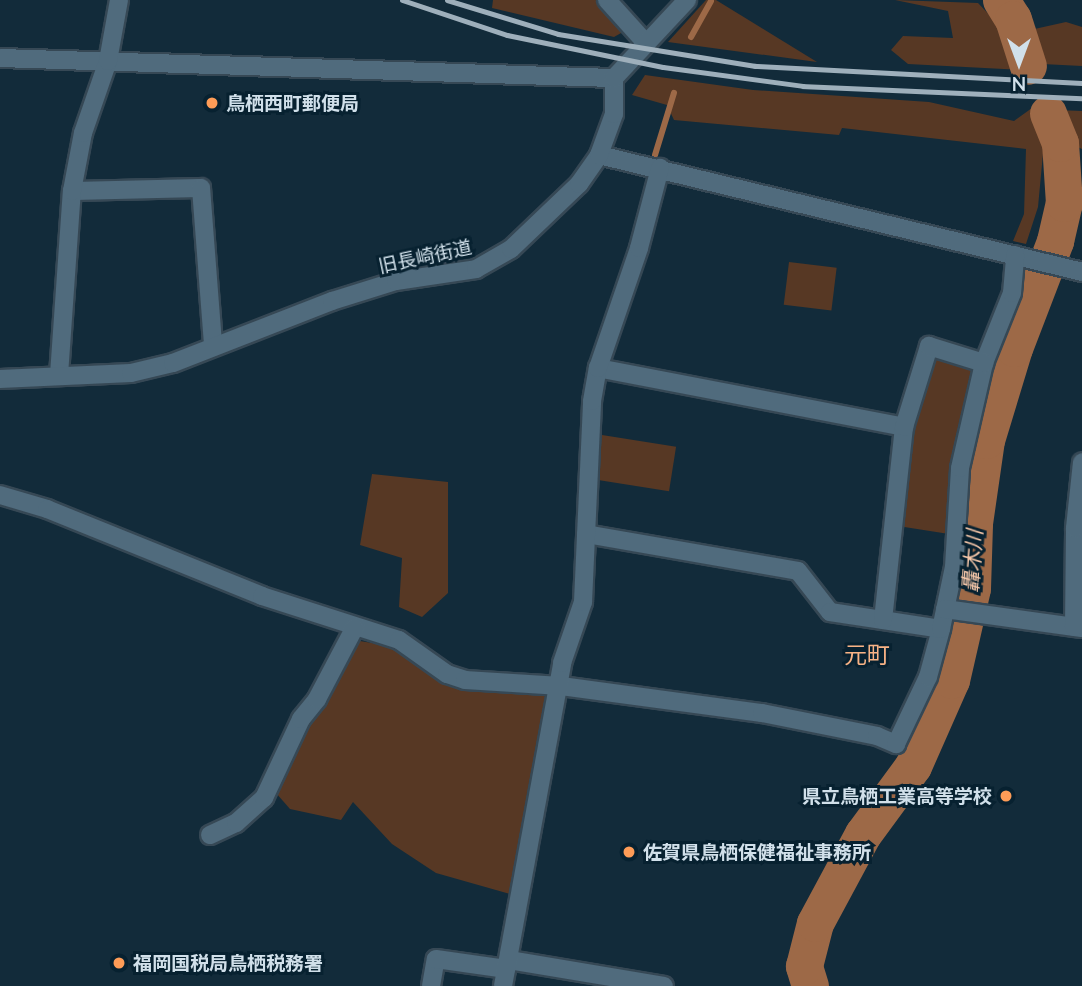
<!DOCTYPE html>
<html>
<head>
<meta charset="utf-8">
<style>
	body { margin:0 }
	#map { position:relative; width:1082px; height:986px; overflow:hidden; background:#122b3a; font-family:Lato,"Noto Sans JP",sans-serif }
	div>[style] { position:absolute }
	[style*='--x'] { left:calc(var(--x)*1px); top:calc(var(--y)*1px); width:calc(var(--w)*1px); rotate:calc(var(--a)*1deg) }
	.green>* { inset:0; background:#573824; transform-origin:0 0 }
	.stream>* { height:6px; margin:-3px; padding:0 3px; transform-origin:3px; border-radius:3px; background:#9d6947 }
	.river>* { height:37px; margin:-18.5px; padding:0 18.5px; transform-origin:18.5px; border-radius:18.5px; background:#9d6947 }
	.roads { filter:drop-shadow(2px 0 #364855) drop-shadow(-2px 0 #364855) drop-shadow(0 2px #364855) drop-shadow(0 -2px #364855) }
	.minor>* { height:18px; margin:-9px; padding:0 9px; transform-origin:9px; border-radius:9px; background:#506b7d }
	.rail>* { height:5px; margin:-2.5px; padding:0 2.5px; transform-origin:2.5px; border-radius:2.5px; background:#9eafbb }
	.dots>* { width:19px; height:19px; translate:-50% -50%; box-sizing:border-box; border:4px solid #072130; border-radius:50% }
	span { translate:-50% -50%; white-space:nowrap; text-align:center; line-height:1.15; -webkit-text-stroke:6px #072130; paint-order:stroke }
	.poi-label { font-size:19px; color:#d1e0ea; font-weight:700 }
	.left { translate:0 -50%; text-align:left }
	.right { translate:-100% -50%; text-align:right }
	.street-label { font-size:19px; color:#d1e0ea }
	.water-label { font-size:21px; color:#f7c8aa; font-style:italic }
	.quarter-label { font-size:23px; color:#f8b386 }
	.north { position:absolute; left:984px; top:28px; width:70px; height:70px; -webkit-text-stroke:5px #072130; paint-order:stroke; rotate:180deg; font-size:19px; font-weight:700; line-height:28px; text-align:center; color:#d1e0ea }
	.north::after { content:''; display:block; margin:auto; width:24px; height:32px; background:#d1e0ea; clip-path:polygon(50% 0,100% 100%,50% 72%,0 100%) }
</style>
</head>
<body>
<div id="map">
	<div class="green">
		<div style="clip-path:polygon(493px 0,606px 0,630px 28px,614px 37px,492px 8px)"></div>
		<div style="clip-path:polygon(706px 0,716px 0,817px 62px,668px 42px)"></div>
		<div style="clip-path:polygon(895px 0,978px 3px,999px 25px,1021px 70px,908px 64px,891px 50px,903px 36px,953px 38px,948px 11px)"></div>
		<div style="clip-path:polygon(1066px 22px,1082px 27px,1082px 66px,1042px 64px,1030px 30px)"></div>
		<div style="clip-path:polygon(645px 75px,753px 90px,929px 102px,1014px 121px,1032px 108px,1044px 143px,1038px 207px,1026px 244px,1013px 241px,1024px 214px,1026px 149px,842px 128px,839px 135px,674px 120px,667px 105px,632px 95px)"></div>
		<div style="clip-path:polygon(1056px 110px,1082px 111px,1082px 149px,1067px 142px)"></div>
		<div style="left:789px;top:262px;width:48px;height:43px;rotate:7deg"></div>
		<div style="clip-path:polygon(931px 357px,974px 371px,953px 454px,949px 534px,898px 526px,911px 427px)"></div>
		<div style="left:602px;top:435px;width:75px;height:45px;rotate:9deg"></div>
		<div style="clip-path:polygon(372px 474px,448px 482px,448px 593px,422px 617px,399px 607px,402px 558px,360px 545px)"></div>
		<div style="clip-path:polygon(360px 641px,390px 646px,451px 684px,549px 693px,510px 894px,436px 873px,392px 844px,353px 802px,341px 820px,290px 809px,276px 793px,308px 722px)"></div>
	</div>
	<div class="stream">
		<div style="--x:691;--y:37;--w:41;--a:-60.9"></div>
		<div style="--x:655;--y:155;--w:65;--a:-73"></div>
	</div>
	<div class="river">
		<div style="--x:1001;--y:0;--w:22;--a:58"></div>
		<div style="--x:1013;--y:19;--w:49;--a:72.3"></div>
		<div style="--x:810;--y:986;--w:21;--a:-107"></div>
		<div style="--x:804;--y:966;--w:44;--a:-75.7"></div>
		<div style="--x:815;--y:923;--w:101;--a:-61.7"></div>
		<div style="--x:863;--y:834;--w:84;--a:-53.7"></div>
		<div style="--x:913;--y:766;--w:94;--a:-66.2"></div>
		<div style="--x:951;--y:680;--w:94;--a:-77.1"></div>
		<div style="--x:972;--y:588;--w:65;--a:-88.2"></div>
		<div style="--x:974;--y:523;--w:84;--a:-81.8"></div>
		<div style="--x:986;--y:440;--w:96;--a:-73.1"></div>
		<div style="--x:1014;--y:348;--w:115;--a:-69"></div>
		<div style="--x:1055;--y:241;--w:39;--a:-77"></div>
		<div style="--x:1064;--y:203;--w:60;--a:-93.8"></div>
		<div style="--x:1060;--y:143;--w:32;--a:-112"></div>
	</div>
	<div class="roads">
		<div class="minor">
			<div style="--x:607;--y:0;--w:57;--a:47.9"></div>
			<div style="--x:0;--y:58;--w:614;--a:1.87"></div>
			<div style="--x:599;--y:155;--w:497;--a:13.6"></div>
			<div style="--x:72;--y:191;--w:129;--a:-1.3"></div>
			<div style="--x:201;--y:188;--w:157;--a:85.6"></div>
			<div style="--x:598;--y:368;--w:312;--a:10.9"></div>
			<div style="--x:59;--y:375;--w:184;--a:-86"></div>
			<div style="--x:72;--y:191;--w:59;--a:-79.3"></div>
			<div style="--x:83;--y:133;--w:76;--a:-70.9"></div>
			<div style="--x:108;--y:61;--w:62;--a:-79.8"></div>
			<div style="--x:0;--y:379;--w:131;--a:-2.6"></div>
			<div style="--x:131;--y:373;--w:43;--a:-13.4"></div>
			<div style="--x:173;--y:363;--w:171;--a:-21.3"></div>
			<div style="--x:332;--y:301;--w:67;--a:-17.4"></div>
			<div style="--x:396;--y:281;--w:81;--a:-8.5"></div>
			<div style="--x:476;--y:269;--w:40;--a:-29.7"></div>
			<div style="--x:511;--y:249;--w:94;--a:-43.7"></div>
			<div style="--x:579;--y:184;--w:35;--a:-55"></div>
			<div style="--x:599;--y:155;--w:44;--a:-69.9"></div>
			<div style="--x:614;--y:114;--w:36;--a:-90"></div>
			<div style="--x:614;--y:78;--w:107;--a:-46.9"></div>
			<div style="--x:0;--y:495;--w:49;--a:16.6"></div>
			<div style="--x:47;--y:509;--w:232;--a:22"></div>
			<div style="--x:262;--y:596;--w:144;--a:17.8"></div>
			<div style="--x:399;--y:640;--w:59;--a:35.3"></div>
			<div style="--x:447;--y:674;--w:19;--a:18"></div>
			<div style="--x:465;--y:680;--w:96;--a:3.6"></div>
			<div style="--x:561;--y:686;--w:203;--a:7.7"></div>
			<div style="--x:762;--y:713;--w:117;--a:11.3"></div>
			<div style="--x:877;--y:736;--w:21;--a:23"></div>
			<div style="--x:896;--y:744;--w:74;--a:-64.5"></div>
			<div style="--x:928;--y:677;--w:50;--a:-74.8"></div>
			<div style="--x:586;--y:534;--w:215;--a:9.9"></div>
			<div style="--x:798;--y:571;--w:52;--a:52"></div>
			<div style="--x:830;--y:612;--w:112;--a:8.7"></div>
			<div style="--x:941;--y:629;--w:63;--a:-78.2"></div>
			<div style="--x:954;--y:567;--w:99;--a:-86.5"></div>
			<div style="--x:960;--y:468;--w:108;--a:-77.1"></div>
			<div style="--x:984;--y:363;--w:75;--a:-68.2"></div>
			<div style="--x:1012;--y:293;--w:38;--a:-85"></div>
			<div style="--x:945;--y:609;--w:138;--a:7.9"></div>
			<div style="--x:883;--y:620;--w:194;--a:-83.8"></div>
			<div style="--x:904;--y:427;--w:85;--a:-72.8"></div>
			<div style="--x:929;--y:346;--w:58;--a:17.2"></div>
			<div style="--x:1074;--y:627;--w:99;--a:-89.4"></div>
			<div style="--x:1075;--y:528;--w:66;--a:-83.9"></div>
			<div style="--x:210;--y:835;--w:29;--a:-25"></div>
			<div style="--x:236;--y:823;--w:38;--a:-42"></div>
			<div style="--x:264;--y:798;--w:87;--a:-64.9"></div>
			<div style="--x:301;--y:719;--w:26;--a:-51"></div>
			<div style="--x:317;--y:699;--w:81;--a:-62.2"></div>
			<div style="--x:509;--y:960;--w:157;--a:9.5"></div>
			<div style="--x:431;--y:986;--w:27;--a:-80"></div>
			<div style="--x:436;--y:959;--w:71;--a:8.1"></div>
			<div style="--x:503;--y:986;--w:328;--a:-79.6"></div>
			<div style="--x:562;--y:663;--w:65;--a:-71"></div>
			<div style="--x:583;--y:602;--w:201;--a:-87.4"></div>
			<div style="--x:592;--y:401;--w:34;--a:-80"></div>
			<div style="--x:598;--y:368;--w:127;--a:-71.1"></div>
			<div style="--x:639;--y:248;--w:83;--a:-75.3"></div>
		</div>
	</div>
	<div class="rail">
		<div style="--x:402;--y:0;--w:111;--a:18.4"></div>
		<div style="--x:507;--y:35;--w:159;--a:11.6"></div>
		<div style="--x:663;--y:67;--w:141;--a:7.7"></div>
		<div style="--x:803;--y:86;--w:279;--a:2.5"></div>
		<div style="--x:447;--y:0;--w:116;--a:17"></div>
		<div style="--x:558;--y:34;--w:200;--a:9.2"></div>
		<div style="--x:755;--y:66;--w:327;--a:3"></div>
	</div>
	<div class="dots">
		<div style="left:212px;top:103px;background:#fe9c57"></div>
		<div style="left:1006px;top:796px;background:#fe9c57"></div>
		<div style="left:629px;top:852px;background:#fe9c57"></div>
		<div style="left:119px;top:963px;background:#fe9c57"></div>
	</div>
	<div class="poi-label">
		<span class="left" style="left:226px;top:103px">鳥栖西町郵便局</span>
		<span class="right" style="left:992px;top:796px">県立鳥栖工業高等学校</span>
		<span class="left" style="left:643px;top:852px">佐賀県鳥栖保健福祉事務所</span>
		<span class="left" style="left:133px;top:963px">福岡国税局鳥栖税務署</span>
	</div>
	<div class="street-label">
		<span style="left:425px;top:256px;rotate:-12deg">旧長崎街道</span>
	</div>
	<div class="water-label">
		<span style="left:972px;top:561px;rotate:-86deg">轟木川</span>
	</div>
	<div class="quarter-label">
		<span style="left:867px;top:654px">元町</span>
	</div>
	<div class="north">N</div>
</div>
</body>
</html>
